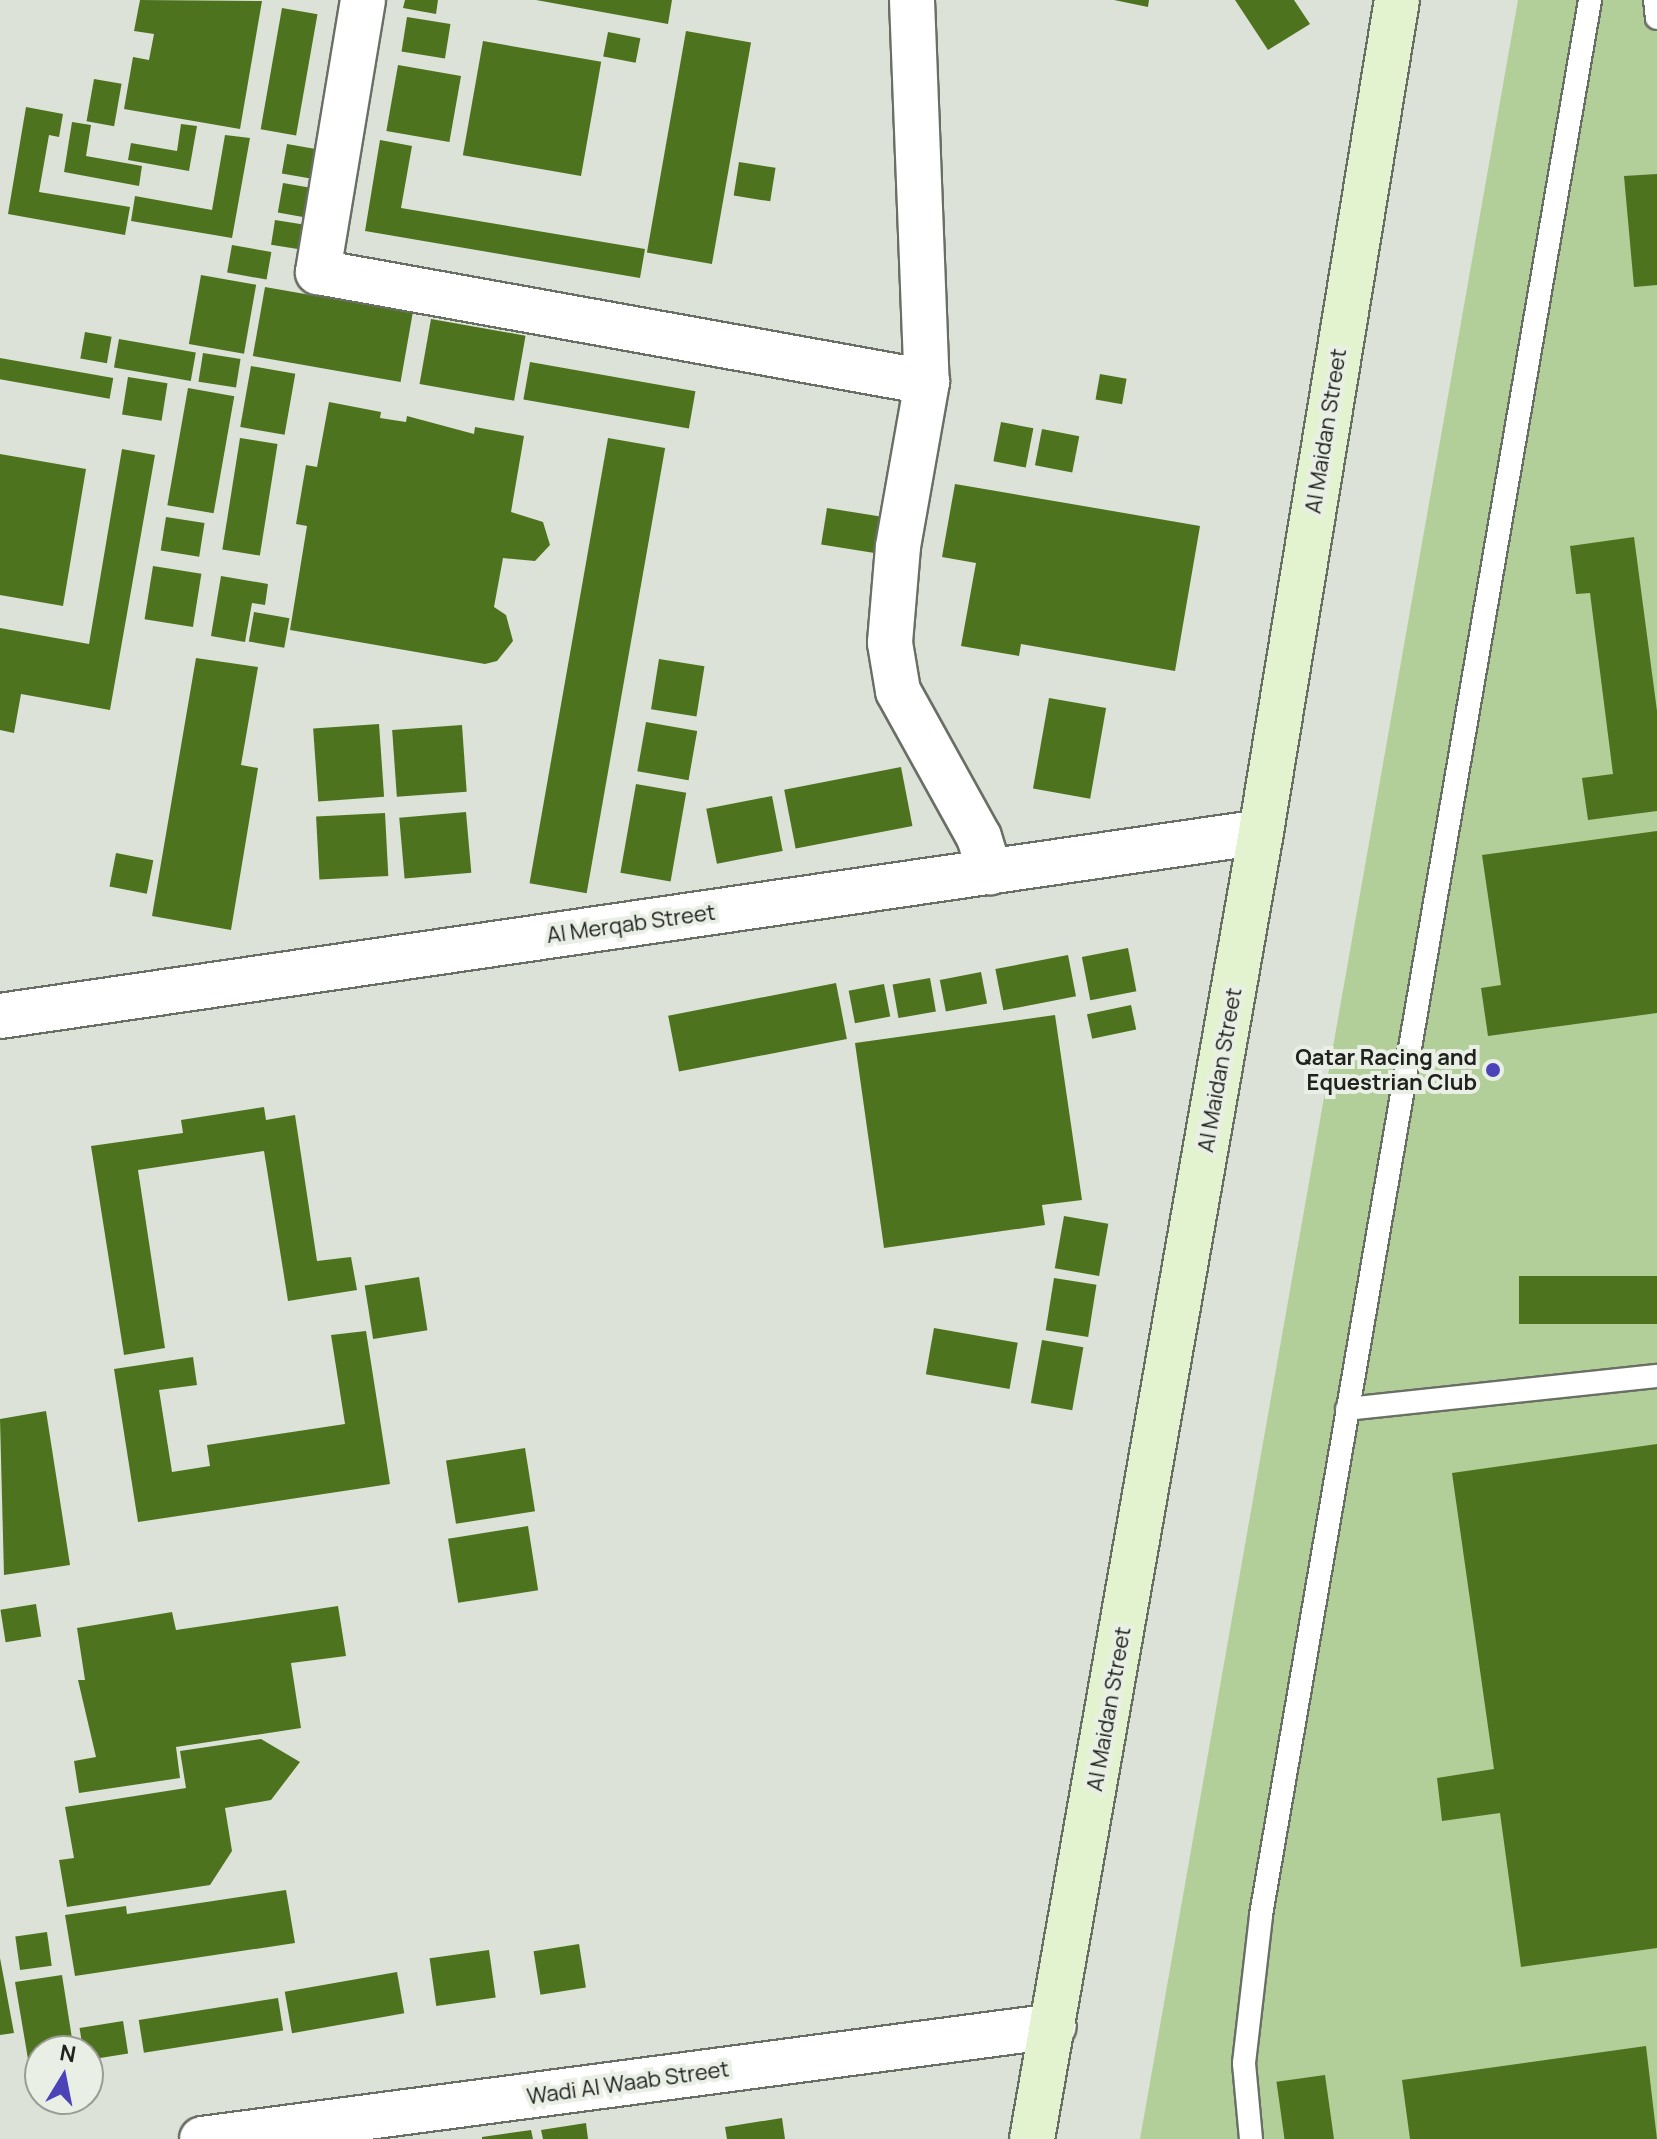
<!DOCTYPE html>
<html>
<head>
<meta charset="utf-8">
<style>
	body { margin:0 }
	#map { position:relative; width:1657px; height:2139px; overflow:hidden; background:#dce2d7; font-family:Manrope,sans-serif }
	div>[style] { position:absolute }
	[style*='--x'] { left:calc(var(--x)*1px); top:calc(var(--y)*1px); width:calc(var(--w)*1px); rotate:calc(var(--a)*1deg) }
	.green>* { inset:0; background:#b2ce99 }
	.building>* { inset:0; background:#4e731e; transform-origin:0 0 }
	.roads { filter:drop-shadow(2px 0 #6a6f65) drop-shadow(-2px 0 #6a6f65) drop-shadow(0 2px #6a6f65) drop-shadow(0 -2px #6a6f65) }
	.lane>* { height:22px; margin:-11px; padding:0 11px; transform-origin:11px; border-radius:11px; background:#fff }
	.street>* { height:44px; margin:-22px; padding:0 22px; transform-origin:22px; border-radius:22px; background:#fff }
	.secondary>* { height:44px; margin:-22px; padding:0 22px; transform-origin:22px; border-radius:22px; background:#e3f3d0 }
	.dots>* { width:22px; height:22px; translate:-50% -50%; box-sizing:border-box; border:4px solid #e9efe4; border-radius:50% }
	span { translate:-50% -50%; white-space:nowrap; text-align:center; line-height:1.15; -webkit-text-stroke:8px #e9efe4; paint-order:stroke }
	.street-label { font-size:22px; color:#20221e }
	.poi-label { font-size:22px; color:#20221e; font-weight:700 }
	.right { translate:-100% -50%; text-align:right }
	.north { position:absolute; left:24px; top:2035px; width:80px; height:80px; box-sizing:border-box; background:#e9efe4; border:2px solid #999d95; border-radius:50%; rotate:10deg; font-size:22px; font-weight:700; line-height:32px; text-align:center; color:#20221e }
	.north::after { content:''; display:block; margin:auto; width:28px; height:36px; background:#4c43b9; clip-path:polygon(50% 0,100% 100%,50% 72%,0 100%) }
</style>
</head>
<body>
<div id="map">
	<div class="green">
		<div style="clip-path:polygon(1518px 0,1657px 0,1657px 2139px,1140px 2139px)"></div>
	</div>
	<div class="building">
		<div style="clip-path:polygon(140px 0,262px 1px,240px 129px,124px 109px,133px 57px,149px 60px,154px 34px,134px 31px)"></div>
		<div style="clip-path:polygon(405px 0,438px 0,436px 14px,403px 8px)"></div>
		<div style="clip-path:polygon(536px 0,672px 0,668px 24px)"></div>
		<div style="clip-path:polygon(1114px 0,1149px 0,1148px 7px)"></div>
		<div style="clip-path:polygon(1235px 0,1294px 0,1310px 24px,1268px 50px)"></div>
		<div style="left:282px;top:8px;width:36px;height:123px;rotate:10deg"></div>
		<div style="left:407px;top:17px;width:44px;height:35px;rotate:9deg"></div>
		<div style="left:686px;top:31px;width:66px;height:225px;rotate:10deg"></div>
		<div style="left:608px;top:32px;width:33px;height:25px;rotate:11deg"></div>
		<div style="left:483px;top:41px;width:120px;height:116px;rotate:10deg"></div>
		<div style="left:398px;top:65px;width:64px;height:67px;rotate:10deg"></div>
		<div style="left:94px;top:79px;width:28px;height:43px;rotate:10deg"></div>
		<div style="clip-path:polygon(26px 107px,63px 114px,59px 137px,49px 135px,39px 192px,130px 207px,125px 235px,8px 214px)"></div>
		<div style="clip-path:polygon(72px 122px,91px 125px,86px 156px,142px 166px,139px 186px,64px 172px)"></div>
		<div style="clip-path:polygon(181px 124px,197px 126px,189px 171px,128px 160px,131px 143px,177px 151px)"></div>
		<div style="clip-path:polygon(225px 135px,250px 138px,232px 238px,131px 221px,135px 196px,212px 210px)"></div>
		<div style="clip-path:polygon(380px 140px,412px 146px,401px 208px,645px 249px,640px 278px,365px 231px)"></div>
		<div style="left:287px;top:144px;width:35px;height:30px;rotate:10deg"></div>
		<div style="left:739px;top:162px;width:37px;height:34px;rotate:9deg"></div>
		<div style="clip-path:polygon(1657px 174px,1657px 285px,1634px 287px,1624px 176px)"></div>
		<div style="left:283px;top:183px;width:41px;height:30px;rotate:10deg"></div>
		<div style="left:275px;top:220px;width:46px;height:25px;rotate:9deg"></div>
		<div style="left:232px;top:245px;width:40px;height:28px;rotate:10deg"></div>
		<div style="left:201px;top:275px;width:56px;height:70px;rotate:10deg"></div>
		<div style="left:265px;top:287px;width:150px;height:70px;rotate:10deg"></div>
		<div style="left:431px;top:319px;width:96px;height:66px;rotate:10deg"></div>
		<div style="left:85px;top:332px;width:27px;height:27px;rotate:10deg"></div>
		<div style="left:119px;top:339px;width:78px;height:29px;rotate:10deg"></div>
		<div style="left:203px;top:353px;width:38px;height:29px;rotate:9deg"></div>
		<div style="left:0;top:358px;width:115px;height:21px;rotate:10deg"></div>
		<div style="left:530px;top:362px;width:168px;height:38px;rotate:10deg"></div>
		<div style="left:251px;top:366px;width:45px;height:62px;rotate:10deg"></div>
		<div style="left:1100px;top:374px;width:27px;height:26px;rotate:10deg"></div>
		<div style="left:128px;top:377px;width:40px;height:38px;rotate:9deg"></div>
		<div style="left:188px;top:388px;width:47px;height:119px;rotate:10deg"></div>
		<div style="clip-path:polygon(329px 402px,381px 412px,380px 418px,406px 422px,407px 416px,474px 434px,475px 427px,524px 436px,511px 512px,543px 522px,550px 545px,535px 561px,503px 558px,494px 607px,506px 615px,513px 641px,497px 661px,485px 664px,290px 630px,307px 526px,296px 524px,306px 465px,317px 467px)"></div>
		<div style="left:1001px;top:422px;width:33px;height:40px;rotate:11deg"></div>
		<div style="left:1042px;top:429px;width:38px;height:37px;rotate:11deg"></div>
		<div style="left:240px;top:438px;width:38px;height:113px;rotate:9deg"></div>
		<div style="left:608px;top:438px;width:58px;height:452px;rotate:10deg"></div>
		<div style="clip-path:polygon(122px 449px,155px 455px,110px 710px,21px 694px,14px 733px,0 730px,0 628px,89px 644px)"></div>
		<div style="clip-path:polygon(0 454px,86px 469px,63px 606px,0 595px)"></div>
		<div style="clip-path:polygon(955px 484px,1200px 526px,1175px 671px,1021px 644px,1019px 656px,961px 646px,976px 563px,942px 557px)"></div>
		<div style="left:827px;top:508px;width:62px;height:37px;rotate:9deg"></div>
		<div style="left:166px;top:517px;width:39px;height:34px;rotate:9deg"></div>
		<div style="clip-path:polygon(1634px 537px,1657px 711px,1657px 811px,1588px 820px,1582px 778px,1613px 774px,1590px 593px,1576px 594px,1570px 546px)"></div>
		<div style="left:153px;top:566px;width:49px;height:54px;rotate:9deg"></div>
		<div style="clip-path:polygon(221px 576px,268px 584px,265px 605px,252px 603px,245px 642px,211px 636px)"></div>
		<div style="left:254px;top:612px;width:36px;height:30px;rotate:10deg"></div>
		<div style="clip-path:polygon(196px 658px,258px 667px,241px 765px,258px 768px,231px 930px,152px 916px)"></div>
		<div style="left:659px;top:659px;width:46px;height:51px;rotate:9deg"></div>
		<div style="left:1049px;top:698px;width:58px;height:92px;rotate:10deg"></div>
		<div style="left:646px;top:722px;width:52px;height:50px;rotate:10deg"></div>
		<div style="left:379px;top:724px;width:73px;height:66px;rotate:86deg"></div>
		<div style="left:462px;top:725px;width:67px;height:70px;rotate:86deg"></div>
		<div style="left:901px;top:767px;width:60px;height:119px;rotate:79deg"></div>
		<div style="left:636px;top:784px;width:51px;height:90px;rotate:10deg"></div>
		<div style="left:772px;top:796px;width:56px;height:67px;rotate:79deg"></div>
		<div style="left:466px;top:812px;width:61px;height:67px;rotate:85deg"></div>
		<div style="left:385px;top:813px;width:63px;height:69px;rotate:87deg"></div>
		<div style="clip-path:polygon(1657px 831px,1657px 1013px,1488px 1036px,1481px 988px,1501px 985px,1482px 855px)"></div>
		<div style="left:116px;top:853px;width:38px;height:34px;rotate:11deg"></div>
		<div style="left:1128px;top:948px;width:44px;height:47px;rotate:79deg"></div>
		<div style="left:1068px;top:955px;width:42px;height:74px;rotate:79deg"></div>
		<div style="left:981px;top:972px;width:32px;height:42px;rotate:79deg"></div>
		<div style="left:930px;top:978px;width:34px;height:38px;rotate:80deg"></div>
		<div style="left:836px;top:983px;width:57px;height:171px;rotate:79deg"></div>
		<div style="left:884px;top:984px;width:33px;height:36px;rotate:79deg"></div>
		<div style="left:1131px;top:1005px;width:25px;height:45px;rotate:78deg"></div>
		<div style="clip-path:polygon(1055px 1015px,1082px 1200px,1042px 1205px,1045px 1225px,884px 1248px,855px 1043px)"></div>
		<div style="clip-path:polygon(264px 1107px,266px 1120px,295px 1115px,317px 1261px,351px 1257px,357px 1290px,288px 1301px,264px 1151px,138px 1170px,165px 1348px,124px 1355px,91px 1146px,183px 1133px,181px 1120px)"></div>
		<div style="left:1064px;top:1216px;width:45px;height:53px;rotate:10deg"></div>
		<div style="left:1657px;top:1276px;width:48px;height:138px;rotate:90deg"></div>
		<div style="left:419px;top:1277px;width:54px;height:55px;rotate:81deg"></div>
		<div style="left:1054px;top:1278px;width:43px;height:53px;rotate:9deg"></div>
		<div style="left:934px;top:1328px;width:85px;height:47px;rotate:10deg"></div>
		<div style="clip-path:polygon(366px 1331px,390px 1484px,138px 1522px,114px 1369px,193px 1357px,197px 1385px,159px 1390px,172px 1472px,210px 1466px,207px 1445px,345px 1424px,331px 1335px)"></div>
		<div style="left:1042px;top:1340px;width:42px;height:64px;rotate:10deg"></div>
		<div style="clip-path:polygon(46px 1411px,70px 1565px,4px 1575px,0 1419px)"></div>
		<div style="clip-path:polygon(1657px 1444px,1657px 1948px,1521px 1967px,1500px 1813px,1442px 1821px,1437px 1778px,1494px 1769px,1452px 1473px)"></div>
		<div style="left:525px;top:1448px;width:64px;height:80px;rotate:81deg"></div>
		<div style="left:528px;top:1526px;width:65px;height:81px;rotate:81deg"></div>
		<div style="left:36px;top:1604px;width:33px;height:36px;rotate:81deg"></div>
		<div style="clip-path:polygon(338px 1606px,346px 1656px,291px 1663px,301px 1728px,176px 1747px,180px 1778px,79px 1793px,74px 1761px,96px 1757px,78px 1680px,85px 1680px,77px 1628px,172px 1612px,176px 1630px)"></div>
		<div style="clip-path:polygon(261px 1739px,300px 1762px,271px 1800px,225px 1808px,232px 1851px,210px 1885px,67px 1907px,59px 1860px,74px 1858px,65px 1807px,186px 1788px,180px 1751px)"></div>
		<div style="clip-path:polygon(286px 1890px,295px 1943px,75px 1976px,65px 1915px,126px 1906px,127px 1914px)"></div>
		<div style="left:47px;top:1932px;width:34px;height:32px;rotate:82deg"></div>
		<div style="left:579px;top:1944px;width:44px;height:46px;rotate:81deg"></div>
		<div style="left:489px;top:1950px;width:48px;height:60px;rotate:82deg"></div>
		<div style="clip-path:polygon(0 1958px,14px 2033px,0 2035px)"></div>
		<div style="left:397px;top:1972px;width:42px;height:114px;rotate:80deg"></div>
		<div style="clip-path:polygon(62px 1975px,74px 2051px,40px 2051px,40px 2057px,28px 2059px,15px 1982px)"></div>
		<div style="left:278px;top:1998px;width:33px;height:141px;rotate:81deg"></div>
		<div style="left:123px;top:2021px;width:33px;height:44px;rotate:81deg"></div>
		<div style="clip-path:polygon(1646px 2046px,1657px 2139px,1410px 2139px,1402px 2080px)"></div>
		<div style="left:1325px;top:2075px;width:65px;height:49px;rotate:82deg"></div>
		<div style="clip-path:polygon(782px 2118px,785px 2139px,727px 2139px,725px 2127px)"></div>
		<div style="clip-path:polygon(586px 2123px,588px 2139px,543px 2139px,541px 2130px)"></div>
		<div style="clip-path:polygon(531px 2130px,533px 2139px,482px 2139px,482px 2137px)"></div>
	</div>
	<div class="roads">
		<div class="lane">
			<div style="--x:1655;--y:0;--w:18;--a:84"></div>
			<div style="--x:1347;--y:1409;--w:312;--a:-6.1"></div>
			<div style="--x:1251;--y:2139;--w:76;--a:-95.3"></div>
			<div style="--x:1244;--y:2063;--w:149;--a:-83.4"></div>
			<div style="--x:1261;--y:1915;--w:1943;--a:-80.25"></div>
		</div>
		<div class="street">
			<div style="--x:363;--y:0;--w:276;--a:99.4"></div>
			<div style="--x:318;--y:272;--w:619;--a:10.24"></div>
			<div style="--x:912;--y:0;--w:382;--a:87.8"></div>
			<div style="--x:927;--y:382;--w:168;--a:100"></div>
			<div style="--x:898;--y:547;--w:96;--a:94.8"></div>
			<div style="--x:890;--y:643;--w:49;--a:80.5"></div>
			<div style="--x:898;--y:691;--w:167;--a:61"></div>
			<div style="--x:979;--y:837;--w:37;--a:73"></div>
			<div style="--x:0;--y:1016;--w:1274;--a:-8.3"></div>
			<div style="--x:202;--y:2139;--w:859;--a:-7.55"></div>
		</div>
		<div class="secondary">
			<div style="--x:1032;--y:2139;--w:1327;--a:-80.06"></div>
			<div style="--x:1261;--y:832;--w:843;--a:-80.72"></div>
		</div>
	</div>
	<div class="dots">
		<div style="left:1493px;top:1070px;background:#4c43b9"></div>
	</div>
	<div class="street-label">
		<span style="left:1326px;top:431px;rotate:-81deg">Al Maidan Street</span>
		<span style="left:631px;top:924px;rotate:-8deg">Al Merqab Street</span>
		<span style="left:1220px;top:1070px;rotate:-80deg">Al Maidan Street</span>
		<span style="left:1109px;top:1709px;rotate:-80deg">Al Maidan Street</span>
		<span style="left:628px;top:2083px;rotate:-8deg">Wadi Al Waab Street</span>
	</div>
	<div class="poi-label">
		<span class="right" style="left:1477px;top:1070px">Qatar Racing and<br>Equestrian Club</span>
	</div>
	<div class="north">N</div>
</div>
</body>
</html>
